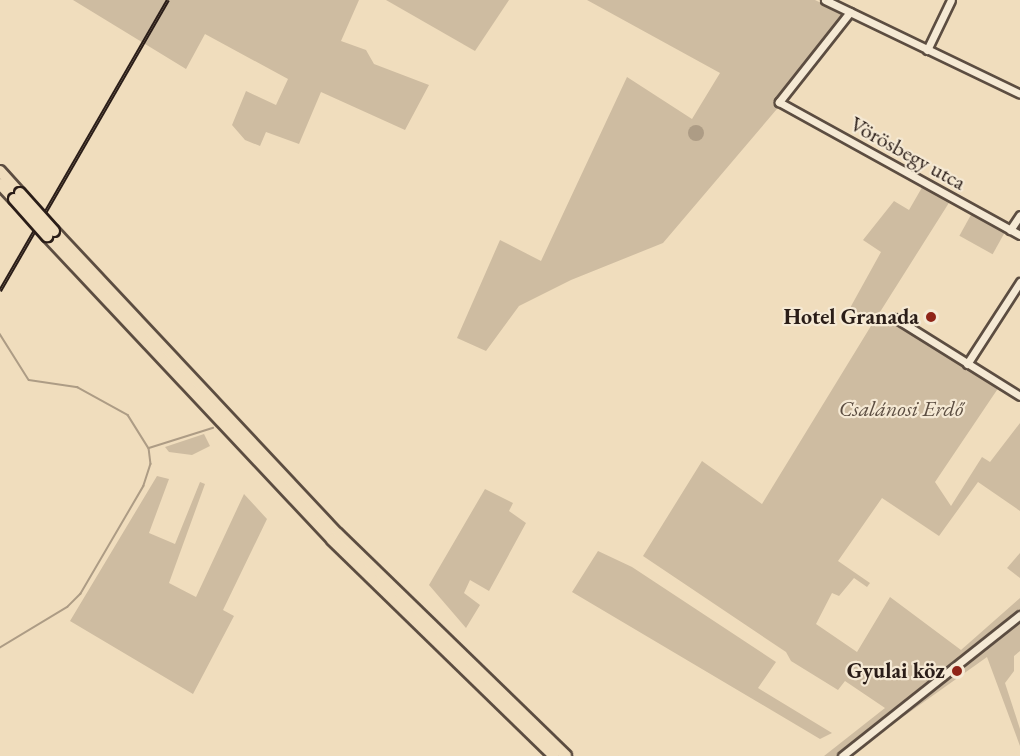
<!DOCTYPE html>
<html>
<head>
<meta charset="utf-8">
<style>
	body { margin:0 }
	#map { position:relative; width:1020px; height:756px; overflow:hidden; background:#f0ddbd; font-family:"EB Garamond",serif }
	div>[style] { position:absolute }
	[style*='--x'] { left:calc(var(--x)*1px); top:calc(var(--y)*1px); width:calc(var(--w)*1px); rotate:calc(var(--a)*1deg) }
	.green>* { inset:0; background:#cebca1; transform-origin:0 0 }
	.water>* { inset:0; background:#ad9c85 }
	.round { border-radius:50% }
	.stream>* { height:1.5px; margin:-0.75px; padding:0 0.75px; transform-origin:0.75px; border-radius:0.75px; background:#ad9c85 }
	.roads { filter:drop-shadow(2px 0 #5c4d41) drop-shadow(-2px 0 #5c4d41) drop-shadow(0 2px #5c4d41) drop-shadow(0 -2px #5c4d41) }
	.minor>* { height:7px; margin:-3.5px; padding:0 3.5px; transform-origin:3.5px; border-radius:3.5px; background:#f5e9d4 }
	.highway>* { height:10px; margin:-5px; padding:0 5px; transform-origin:5px; border-radius:5px; background:#f0ddbd }
	.rail>* { height:4px; margin-top:-2px; transform-origin:0; background:repeating-linear-gradient(90deg,#f5e9d4 0 4.5px,#2a1d18 0 9px); box-sizing:border-box; border-block:2px solid #2a1d18 }
	.bridges { filter:drop-shadow(2px 0 #2a1d18) drop-shadow(-2px 0 #2a1d18) drop-shadow(0 2px #2a1d18) drop-shadow(0 -2px #2a1d18) }
	.highway-bridge>* { height:10px; margin:-5px; padding:0 5px; transform-origin:5px; border-radius:5px; background:#f0ddbd }
	.dots>* { width:16px; height:16px; translate:-50% -50%; box-sizing:border-box; border:3px solid #f5e9d4; border-radius:50% }
	span { translate:-50% -50%; white-space:nowrap; text-align:center; line-height:1.15; -webkit-text-stroke:4.5px #f5e9d4; paint-order:stroke }
	.street-label { font-size:22px; color:#2a1d18 }
	.poi-label { font-size:22px; color:#2a1d18; font-weight:700 }
	.right { translate:-100% -50%; text-align:right }
	.park-label { font-size:22px; color:#5b4d41; font-style:italic }
</style>
</head>
<body>
<div id="map">
	<div class="green">
		<div style="clip-path:polygon(73px 0,359px 0,341px 41px,366px 50px,374px 64px,429px 85px,405px 130px,321px 92px,299px 144px,266px 132px,260px 146px,245px 140px,232px 125px,246px 91px,276px 105px,288px 79px,205px 34px,186px 69px)"></div>
		<div style="clip-path:polygon(386px 0,509px 0,475px 51px)"></div>
		<div style="clip-path:polygon(587px 0,815px 0,848px 16px,782px 103px,663px 243px,571px 280px,519px 306px,486px 351px,457px 338px,500px 240px,541px 261px,627px 77px,692px 119px,720px 73px)"></div>
		<div style="clip-path:polygon(924px 184px,952px 198px,880px 312px,999px 387px,935px 482px,951px 506px,982px 457px,990px 462px,1020px 423px,1020px 511px,978px 482px,939px 536px,882px 498px,838px 561px,870px 583px,867px 587px,854px 578px,839px 596px,832px 593px,816px 624px,857px 652px,890px 597px,961px 650px,1020px 598px,1020px 651px,1014px 656px,1014px 671px,1005px 683px,1020px 729px,1020px 746px,987px 657px,848px 756px,824px 756px,885px 708px,845px 681px,838px 690px,791px 661px,786px 652px,643px 556px,702px 461px,762px 504px,874px 321px,850px 308px,881px 252px,863px 240px,894px 201px,909px 210px)"></div>
		<div style="left:972px;top:213px;width:38px;height:26px;rotate:29deg"></div>
		<div style="clip-path:polygon(204px 434px,210px 446px,192px 455px,169px 452px,165px 447px)"></div>
		<div style="clip-path:polygon(157px 476px,169px 479px,149px 533px,175px 544px,200px 482px,205px 484px,169px 583px,196px 597px,244px 494px,267px 519px,223px 610px,234px 616px,193px 694px,70px 621px)"></div>
		<div style="clip-path:polygon(485px 489px,513px 503px,509px 511px,526px 523px,489px 591px,470px 580px,464px 593px,480px 605px,466px 628px,429px 585px)"></div>
		<div style="clip-path:polygon(598px 551px,632px 567px,776px 662px,758px 688px,832px 733px,820px 739px,572px 592px)"></div>
		<div style="clip-path:polygon(1020px 553px,1020px 578px,1007px 568px)"></div>
	</div>
	<div class="water">
		<div class="round" style="left:688px;top:125px;width:16px;height:16px"></div>
	</div>
	<div class="stream">
		<div style="--x:0;--y:334;--w:54;--a:57.8"></div>
		<div style="--x:29;--y:380;--w:49;--a:8.3"></div>
		<div style="--x:77;--y:387;--w:58;--a:28.8"></div>
		<div style="--x:128;--y:415;--w:39;--a:58"></div>
		<div style="--x:149;--y:448;--w:16;--a:83"></div>
		<div style="--x:151;--y:464;--w:23;--a:108"></div>
		<div style="--x:144;--y:486;--w:125;--a:120.3"></div>
		<div style="--x:81;--y:594;--w:18;--a:135"></div>
		<div style="--x:68;--y:607;--w:79;--a:148.9"></div>
		<div style="--x:149;--y:448;--w:67;--a:-17.4"></div>
	</div>
	<div class="roads">
		<div class="minor">
			<div style="--x:825;--y:0;--w:216;--a:25.7"></div>
			<div style="--x:850;--y:12;--w:115;--a:128.3"></div>
			<div style="--x:779;--y:102;--w:275;--a:28.9"></div>
			<div style="--x:927;--y:50;--w:55;--a:-64.4"></div>
			<div style="--x:1010;--y:230;--w:18;--a:-56"></div>
			<div style="--x:895;--y:318;--w:147;--a:32"></div>
			<div style="--x:967;--y:364;--w:98;--a:-57.1"></div>
			<div style="--x:842;--y:756;--w:227;--a:-38.4"></div>
		</div>
		<div class="highway">
			<div style="--x:0;--y:171;--w:30;--a:48"></div>
			<div style="--x:0;--y:184;--w:21;--a:47"></div>
			<div style="--x:54;--y:231;--w:415;--a:46.9"></div>
			<div style="--x:338;--y:534;--w:318;--a:44.2"></div>
			<div style="--x:47;--y:236;--w:417;--a:46.8"></div>
			<div style="--x:332;--y:540;--w:310;--a:44.2"></div>
		</div>
	</div>
	<div class="rail">
		<div style="--x:0;--y:291;--w:336;--a:-60"></div>
	</div>
	<div class="bridges">
		<div class="highway-bridge">
			<div style="--x:20;--y:193;--w:51;--a:48.2"></div>
			<div style="--x:14;--y:199;--w:50;--a:48.3"></div>
		</div>
	</div>
	<div class="dots">
		<div style="left:931px;top:317px;background:#8f2418"></div>
		<div style="left:957px;top:671px;background:#8f2418"></div>
	</div>
	<div class="street-label">
		<span style="left:908px;top:153px;rotate:29deg">Vörösbegy utca</span>
	</div>
	<div class="poi-label">
		<span class="right" style="left:919px;top:317px">Hotel Granada</span>
		<span class="right" style="left:945px;top:671px">Gyulai köz</span>
	</div>
	<div class="park-label">
		<span style="left:901px;top:409px">Csalánosi Erdő</span>
	</div>
</div>
</body>
</html>
